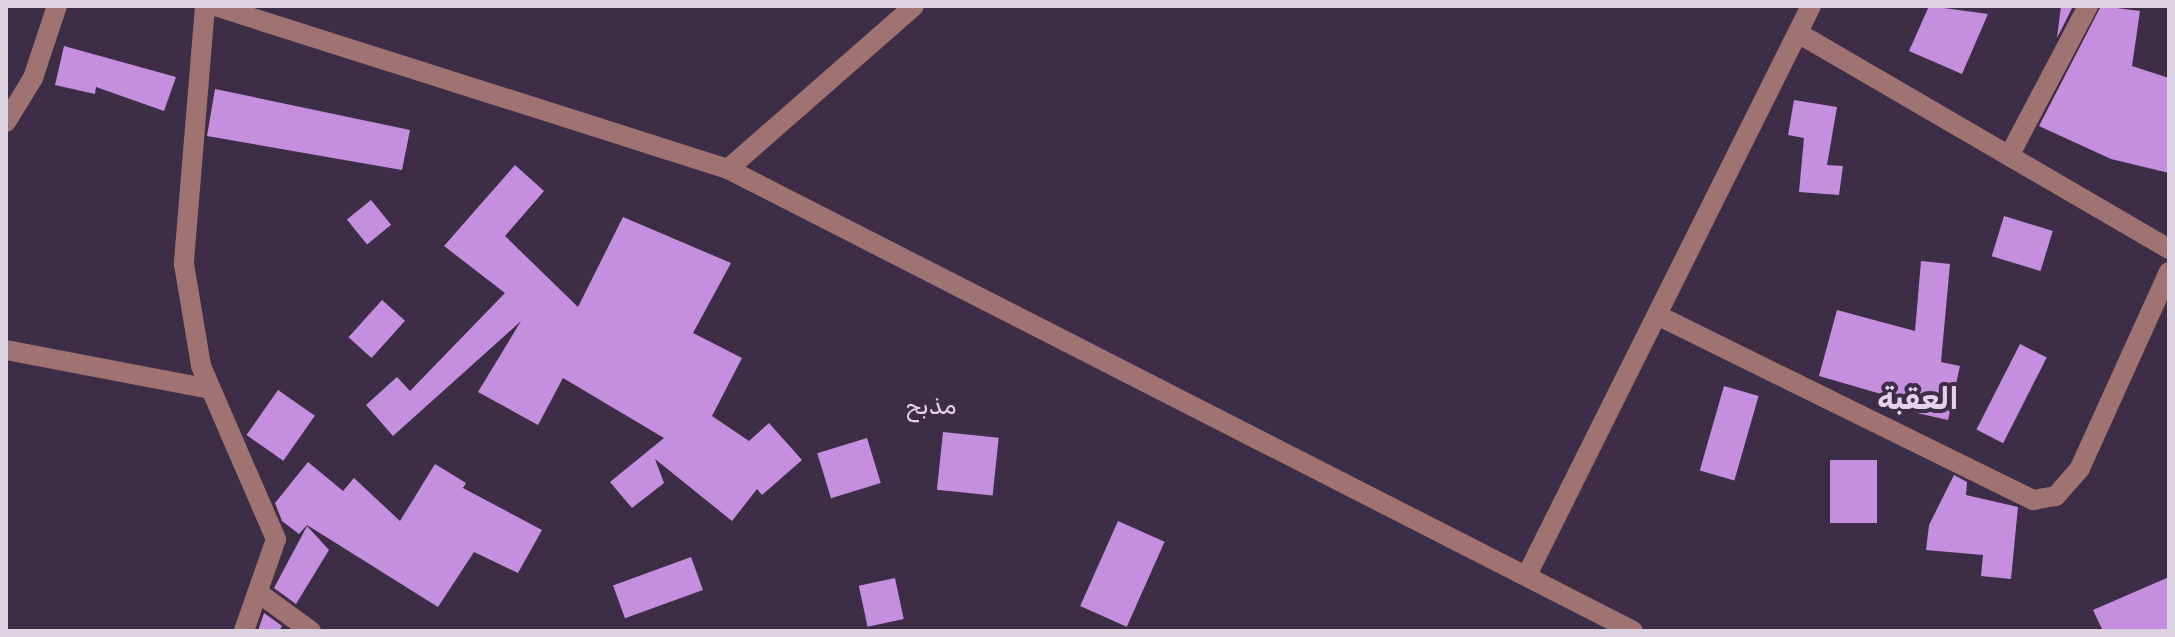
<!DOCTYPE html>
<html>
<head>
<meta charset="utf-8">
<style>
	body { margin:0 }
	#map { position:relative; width:2175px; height:637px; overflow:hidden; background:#3e2d46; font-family:Rubik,Cairo,sans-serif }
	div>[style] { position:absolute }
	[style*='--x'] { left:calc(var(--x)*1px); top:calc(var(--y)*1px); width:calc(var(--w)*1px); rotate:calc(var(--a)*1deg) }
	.building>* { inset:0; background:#c58fdf; transform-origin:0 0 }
	.minor>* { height:20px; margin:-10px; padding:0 10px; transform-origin:10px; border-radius:10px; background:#a07373 }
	span { translate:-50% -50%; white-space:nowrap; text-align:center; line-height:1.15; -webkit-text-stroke:8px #3e2d46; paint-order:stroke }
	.neighbourhood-label { font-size:24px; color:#e4d0ef }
	.district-label { font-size:30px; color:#e4d0ef; font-weight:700 }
	.frame { position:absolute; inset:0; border:8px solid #ddd2e2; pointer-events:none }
</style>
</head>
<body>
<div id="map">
	<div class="building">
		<div style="clip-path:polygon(1929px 6px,1988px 14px,1962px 74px,1909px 51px)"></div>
		<div style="clip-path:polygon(2061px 6px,2073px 6px,2057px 38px)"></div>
		<div style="clip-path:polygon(2101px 6px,2140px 11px,2132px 66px,2169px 78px,2169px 173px,2111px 159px,2039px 126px)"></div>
		<div style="clip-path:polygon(64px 46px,176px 77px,164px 111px,96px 87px,95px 94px,55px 85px)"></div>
		<div style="clip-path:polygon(215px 89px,410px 130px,402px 170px,207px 136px)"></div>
		<div style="clip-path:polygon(1794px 100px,1837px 107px,1827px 165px,1843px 166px,1839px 195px,1799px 192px,1804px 138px,1788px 135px)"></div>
		<div style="clip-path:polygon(515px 165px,544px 191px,505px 236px,578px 307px,623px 217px,731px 263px,693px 333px,742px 358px,712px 416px,749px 441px,769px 423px,802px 460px,762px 495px,757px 489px,732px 521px,655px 459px,664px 483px,632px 508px,610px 482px,664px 438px,563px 378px,538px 425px,478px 392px,521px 321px,393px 436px,366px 405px,397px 377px,410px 391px,505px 293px,444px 246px)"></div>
		<div style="left:371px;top:200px;width:32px;height:31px;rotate:51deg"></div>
		<div style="left:2004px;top:216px;width:51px;height:42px;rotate:17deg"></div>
		<div style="clip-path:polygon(1921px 261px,1950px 264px,1941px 362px,1960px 366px,1948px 420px,1886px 406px,1888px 396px,1819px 376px,1837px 310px,1915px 331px)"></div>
		<div style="left:382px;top:300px;width:31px;height:50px;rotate:42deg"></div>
		<div style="left:2020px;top:344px;width:30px;height:96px;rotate:27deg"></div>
		<div style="left:1724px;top:386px;width:36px;height:88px;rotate:16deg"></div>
		<div style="left:278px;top:390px;width:45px;height:55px;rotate:35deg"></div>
		<div style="left:943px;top:432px;width:56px;height:58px;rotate:6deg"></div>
		<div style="left:867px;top:438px;width:47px;height:52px;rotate:73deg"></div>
		<div style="left:1830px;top:460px;width:47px;height:63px"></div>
		<div style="clip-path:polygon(308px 462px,343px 491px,354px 478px,400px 521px,435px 464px,466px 483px,463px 488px,542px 530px,518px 573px,474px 552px,438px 607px,307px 525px,299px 534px,282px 521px,275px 503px)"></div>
		<div style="clip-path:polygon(1954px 475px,1967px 482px,1966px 495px,2018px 507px,2011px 579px,1981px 576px,1983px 555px,1926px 550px,1929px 525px)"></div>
		<div style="left:1118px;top:521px;width:51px;height:93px;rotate:24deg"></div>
		<div style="clip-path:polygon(307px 526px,329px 550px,296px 604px,274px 588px)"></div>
		<div style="left:691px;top:557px;width:35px;height:83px;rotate:70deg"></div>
		<div style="clip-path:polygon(2169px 577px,2169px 631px,2103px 631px,2093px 610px)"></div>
		<div style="left:895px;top:578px;width:42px;height:37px;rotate:78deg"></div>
		<div style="clip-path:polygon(264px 613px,282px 626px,279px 631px,258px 631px)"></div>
	</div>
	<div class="minor">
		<div style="--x:205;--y:6;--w:259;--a:94.7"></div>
		<div style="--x:184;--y:264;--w:103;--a:80.5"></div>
		<div style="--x:201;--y:366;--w:189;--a:66.6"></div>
		<div style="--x:276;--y:539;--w:97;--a:109.2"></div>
		<div style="--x:215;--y:6;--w:538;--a:17.63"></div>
		<div style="--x:728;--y:169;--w:1016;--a:27.04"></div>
		<div style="--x:1798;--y:33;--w:429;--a:30.2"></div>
		<div style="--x:6;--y:122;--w:52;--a:-58.5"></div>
		<div style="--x:33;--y:78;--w:76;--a:-71.6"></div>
		<div style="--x:2009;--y:156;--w:170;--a:-62.2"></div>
		<div style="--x:728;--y:169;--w:247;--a:-41.2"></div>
		<div style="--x:1657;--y:315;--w:419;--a:26.2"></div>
		<div style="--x:2033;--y:500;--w:23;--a:-10"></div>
		<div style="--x:2056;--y:496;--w:37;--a:-49"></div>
		<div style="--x:2080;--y:468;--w:215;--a:-65.6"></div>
		<div style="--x:6;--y:350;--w:208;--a:10.8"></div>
		<div style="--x:1528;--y:573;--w:634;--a:-63.48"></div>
		<div style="--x:260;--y:594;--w:63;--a:36"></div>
	</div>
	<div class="neighbourhood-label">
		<span style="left:931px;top:407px">مذبح</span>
	</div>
	<div class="district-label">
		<span style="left:1918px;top:399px">العقبة</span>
	</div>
	<div class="frame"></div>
</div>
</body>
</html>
